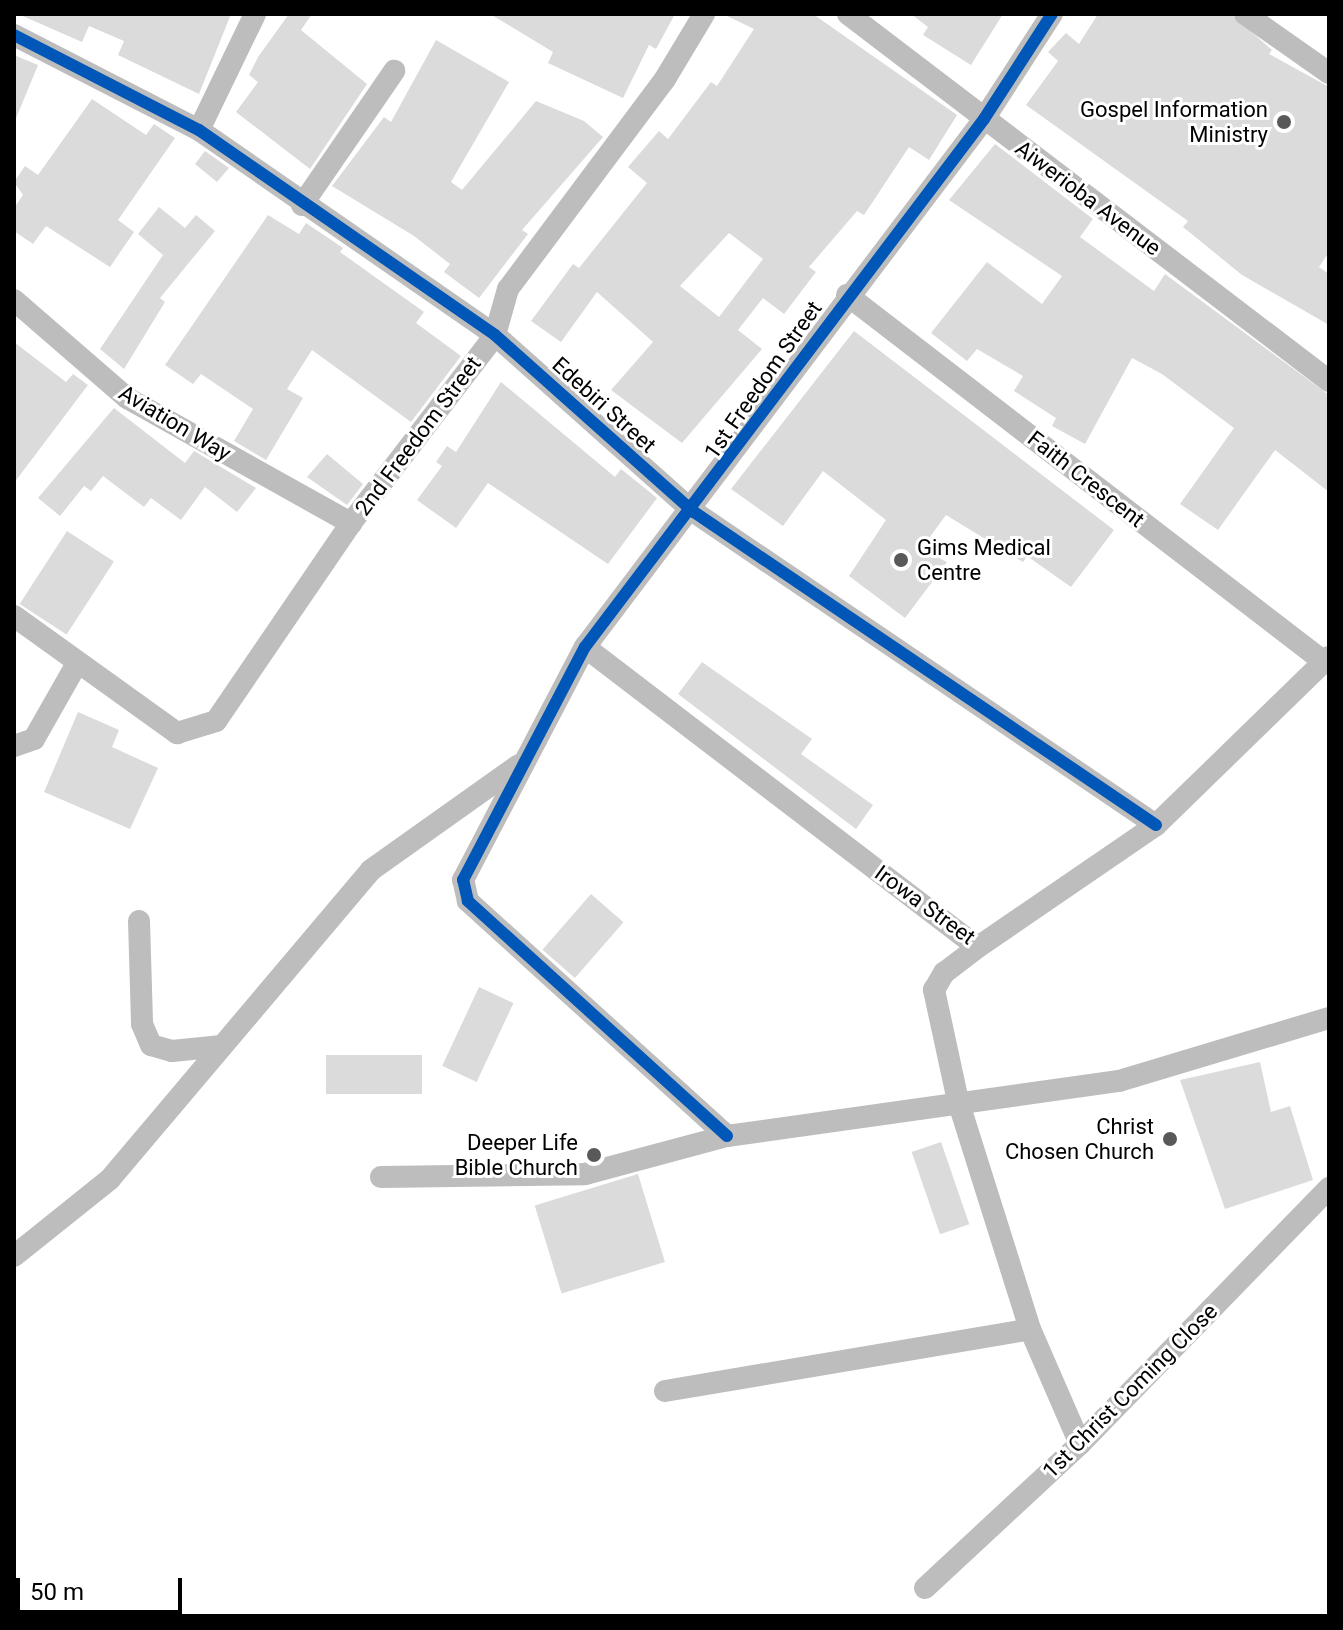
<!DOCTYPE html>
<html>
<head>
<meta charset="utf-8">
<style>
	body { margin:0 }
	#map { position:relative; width:1343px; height:1630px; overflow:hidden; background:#fff; font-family:Roboto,sans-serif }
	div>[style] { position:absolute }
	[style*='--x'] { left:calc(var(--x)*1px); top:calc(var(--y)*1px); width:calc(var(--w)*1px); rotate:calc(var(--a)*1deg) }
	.building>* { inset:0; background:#dbdbdb; transform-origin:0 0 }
	.minor>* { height:22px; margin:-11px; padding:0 11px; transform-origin:11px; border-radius:11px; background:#bdbdbd }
	.cycleway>* { height:12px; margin:-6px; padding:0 6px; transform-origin:6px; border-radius:6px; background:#0057b8 }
	.dots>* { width:22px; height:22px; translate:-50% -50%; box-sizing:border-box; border:4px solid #fff; border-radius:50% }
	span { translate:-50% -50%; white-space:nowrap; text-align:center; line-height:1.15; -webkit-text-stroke:6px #fff; paint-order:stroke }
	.poi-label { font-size:22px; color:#000 }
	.right { translate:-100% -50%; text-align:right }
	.left { translate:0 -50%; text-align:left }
	.street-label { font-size:22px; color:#000 }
	.frame { position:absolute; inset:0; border:16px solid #000; pointer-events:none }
	.scale { position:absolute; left:16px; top:1578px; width:166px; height:36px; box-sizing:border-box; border:4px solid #000; border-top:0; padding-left:10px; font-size:24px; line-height:28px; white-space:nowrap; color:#000; -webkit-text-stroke:6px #fff; paint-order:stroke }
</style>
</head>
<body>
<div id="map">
	<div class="building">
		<div style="clip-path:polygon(18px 14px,231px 14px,199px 94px,118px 55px,124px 41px,89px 26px,82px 42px)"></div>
		<div style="clip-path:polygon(289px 14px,312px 14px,301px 30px,367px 84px,310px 169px,236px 112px,258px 82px,249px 75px,258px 57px)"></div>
		<div style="clip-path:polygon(490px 14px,675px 14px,656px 49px,649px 45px,623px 98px,548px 63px,553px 52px)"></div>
		<div style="clip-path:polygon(evenodd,723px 14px,813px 14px,957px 115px,929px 160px,909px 147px,864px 215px,857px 211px,809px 267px,816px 272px,784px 314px,763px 298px,738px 330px,762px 349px,682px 443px,611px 390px,653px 342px,597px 292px,561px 342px,531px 321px,573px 264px,579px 268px,647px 183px,628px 167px,659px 131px,668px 139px,711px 82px,717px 86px,754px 29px,723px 14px,729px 233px,763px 259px,719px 317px,680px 286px,729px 233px)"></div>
		<div style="clip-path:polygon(911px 14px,1003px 14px,971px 65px,923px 35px,928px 27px)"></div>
		<div style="clip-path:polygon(1098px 14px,1231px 14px,1272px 50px,1269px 54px,1329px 87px,1329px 252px,1319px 267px,1329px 274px,1329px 325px,1242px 275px,1183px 227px,1188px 221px,1026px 105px,1058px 61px,1048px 52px,1066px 33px,1079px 44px)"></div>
		<div style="clip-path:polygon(436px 40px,509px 82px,451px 182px,462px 190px,536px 101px,584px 121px,603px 137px,522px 230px,528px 234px,479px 298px,444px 272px,450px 264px,414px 236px,332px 186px,384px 117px,391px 122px)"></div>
		<div style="clip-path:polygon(14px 55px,38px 65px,14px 123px)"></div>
		<div style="clip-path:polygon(92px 99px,146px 135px,154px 124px,175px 138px,118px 220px,134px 232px,110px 267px,46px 226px,33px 244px,14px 231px,14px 208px,23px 195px,14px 182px,25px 166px,38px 175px)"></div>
		<div style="clip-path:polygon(995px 144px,1093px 219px,1080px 237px,1154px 291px,1165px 274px,1329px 395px,1329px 492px,1275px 450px,1218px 530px,1180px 504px,1234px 428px,1162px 374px,1132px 358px,1085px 444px,1052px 426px,1056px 418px,1014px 391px,1023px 376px,977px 349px,967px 361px,931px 333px,987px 262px,1042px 304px,1062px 276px,949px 200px)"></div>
		<div style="clip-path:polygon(205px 151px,229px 168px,217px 182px,195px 164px)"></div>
		<div style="clip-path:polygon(159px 207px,185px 228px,196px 215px,215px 231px,160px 298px,165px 302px,124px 369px,100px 349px,163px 255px,138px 234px)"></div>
		<div style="clip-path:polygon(268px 215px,299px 234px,306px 223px,343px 248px,340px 252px,424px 312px,416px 323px,461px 356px,411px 422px,312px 350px,287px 389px,303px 398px,266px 460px,234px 441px,253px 409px,201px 374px,193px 384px,165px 365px)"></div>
		<div style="clip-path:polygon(854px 331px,1114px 530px,1071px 587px,1027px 556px,1023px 562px,946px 515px,921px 549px,947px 562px,905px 618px,849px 576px,886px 520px,823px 471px,783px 526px,731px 489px)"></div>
		<div style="clip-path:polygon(14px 342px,66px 382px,73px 374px,88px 385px,14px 483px)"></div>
		<div style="clip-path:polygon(501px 382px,615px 477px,621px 469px,657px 498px,608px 564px,488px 483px,456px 528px,417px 500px,442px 466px,436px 462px,447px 446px,456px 452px)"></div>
		<div style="clip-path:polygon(114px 408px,185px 463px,194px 451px,256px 488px,237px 512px,205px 487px,181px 520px,151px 498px,144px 507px,103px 476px,91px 491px,84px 486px,60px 516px,38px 498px)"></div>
		<div style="clip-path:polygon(327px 454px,363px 484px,347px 505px,307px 477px)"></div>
		<div style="left:67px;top:531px;width:56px;height:87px;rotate:33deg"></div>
		<div style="clip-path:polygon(702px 662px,812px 739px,801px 754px,873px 805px,856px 829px,678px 694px)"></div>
		<div style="clip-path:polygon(78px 712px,119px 730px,112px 747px,158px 768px,130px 829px,44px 792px)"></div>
		<div style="left:591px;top:894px;width:43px;height:74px;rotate:41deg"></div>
		<div style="left:479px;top:987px;width:38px;height:87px;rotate:25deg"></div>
		<div style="left:326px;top:1055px;width:96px;height:39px"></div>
		<div style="clip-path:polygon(1260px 1062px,1271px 1112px,1290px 1106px,1313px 1180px,1225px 1209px,1180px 1080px)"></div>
		<div style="left:941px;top:1142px;width:87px;height:31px;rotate:71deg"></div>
		<div style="left:638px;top:1174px;width:92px;height:108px;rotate:73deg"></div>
	</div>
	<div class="minor">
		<div style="--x:848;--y:14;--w:605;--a:37.34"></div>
		<div style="--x:1245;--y:14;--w:103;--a:35.1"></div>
		<div style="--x:14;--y:35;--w:208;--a:27.2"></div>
		<div style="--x:199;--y:130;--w:360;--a:34.7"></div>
		<div style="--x:495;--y:335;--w:266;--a:41.7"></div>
		<div style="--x:694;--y:512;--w:558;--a:34.12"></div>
		<div style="--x:199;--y:130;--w:129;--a:-64.2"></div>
		<div style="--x:302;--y:205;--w:163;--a:-55.5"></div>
		<div style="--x:847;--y:295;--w:602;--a:37.57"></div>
		<div style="--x:14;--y:300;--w:150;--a:40.9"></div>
		<div style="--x:127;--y:398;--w:257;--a:29.2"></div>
		<div style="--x:14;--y:616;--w:201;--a:35.7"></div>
		<div style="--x:177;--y:733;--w:41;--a:-17.1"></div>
		<div style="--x:216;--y:721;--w:240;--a:-55.7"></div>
		<div style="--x:351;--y:523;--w:237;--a:-52.5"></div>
		<div style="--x:495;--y:335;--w:48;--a:-74.2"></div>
		<div style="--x:508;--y:289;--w:262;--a:-53.2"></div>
		<div style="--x:665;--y:79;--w:76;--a:-59"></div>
		<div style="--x:585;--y:647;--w:494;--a:37.4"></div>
		<div style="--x:14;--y:746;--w:21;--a:-19"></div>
		<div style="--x:34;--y:739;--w:85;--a:-60.4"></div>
		<div style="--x:139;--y:921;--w:103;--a:88.3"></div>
		<div style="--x:142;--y:1024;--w:23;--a:67"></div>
		<div style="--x:151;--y:1045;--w:22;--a:16"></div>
		<div style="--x:172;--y:1051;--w:50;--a:-5.7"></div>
		<div style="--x:727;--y:1136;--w:350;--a:-137.8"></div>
		<div style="--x:468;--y:901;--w:22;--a:-103"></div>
		<div style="--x:463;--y:880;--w:263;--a:-62.4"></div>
		<div style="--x:585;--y:647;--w:662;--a:-52.92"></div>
		<div style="--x:984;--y:119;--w:125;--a:-57.1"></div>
		<div style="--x:381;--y:1177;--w:204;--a:-0.8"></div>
		<div style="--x:585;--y:1174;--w:147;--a:-15"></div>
		<div style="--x:727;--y:1136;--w:396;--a:-8"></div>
		<div style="--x:1119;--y:1081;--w:219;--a:-16.7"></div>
		<div style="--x:14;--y:1256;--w:123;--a:-38.7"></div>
		<div style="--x:110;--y:1179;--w:404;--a:-49.8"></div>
		<div style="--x:371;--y:870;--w:181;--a:-35.4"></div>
		<div style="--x:665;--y:1391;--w:370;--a:-9.6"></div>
		<div style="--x:1080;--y:1444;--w:125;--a:-113.5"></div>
		<div style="--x:1030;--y:1329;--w:239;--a:-107.5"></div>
		<div style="--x:958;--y:1101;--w:114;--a:-102.2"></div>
		<div style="--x:934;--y:990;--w:20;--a:-60"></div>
		<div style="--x:944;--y:973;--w:43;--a:-37.4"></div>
		<div style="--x:978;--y:947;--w:216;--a:-34.4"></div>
		<div style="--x:1156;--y:825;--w:241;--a:-44.2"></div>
		<div style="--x:925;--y:1588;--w:212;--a:-42.9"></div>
		<div style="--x:1080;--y:1444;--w:357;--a:-45.8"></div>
	</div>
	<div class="cycleway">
		<div style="--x:14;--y:35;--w:208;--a:27.2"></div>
		<div style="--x:199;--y:130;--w:360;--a:34.7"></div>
		<div style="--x:495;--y:335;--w:266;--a:41.7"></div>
		<div style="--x:694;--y:512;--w:558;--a:34.12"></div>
		<div style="--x:727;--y:1136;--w:350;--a:-137.8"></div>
		<div style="--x:468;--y:901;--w:22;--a:-103"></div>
		<div style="--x:463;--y:880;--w:263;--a:-62.4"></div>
		<div style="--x:585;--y:647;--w:662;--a:-52.92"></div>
		<div style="--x:984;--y:119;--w:125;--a:-57.1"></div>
	</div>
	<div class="dots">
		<div style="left:1284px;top:122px;background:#595959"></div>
		<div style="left:901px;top:560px;background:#595959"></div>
		<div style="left:1170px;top:1139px;background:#595959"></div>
		<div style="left:594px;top:1155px;background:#595959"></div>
	</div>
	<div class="poi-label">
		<span class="right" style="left:1268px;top:122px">Gospel Information<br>Ministry</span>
		<span class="left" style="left:917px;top:560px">Gims Medical<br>Centre</span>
		<span class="right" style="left:1154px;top:1139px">Christ<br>Chosen Church</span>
		<span class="right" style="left:578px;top:1155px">Deeper Life<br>Bible Church</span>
	</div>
	<div class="street-label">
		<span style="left:1088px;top:198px;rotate:37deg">Aiwerioba Avenue</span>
		<span style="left:763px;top:380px;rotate:-55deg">1st Freedom Street</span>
		<span style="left:604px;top:405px;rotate:42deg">Edebiri Street</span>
		<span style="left:175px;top:423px;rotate:31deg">Aviation Way</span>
		<span style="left:418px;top:436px;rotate:-53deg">2nd Freedom Street</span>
		<span style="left:1086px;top:479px;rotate:38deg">Faith Crescent</span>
		<span style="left:925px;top:905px;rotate:36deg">Irowa Street</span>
		<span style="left:1130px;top:1391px;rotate:-45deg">1st Christ Coming Close</span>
	</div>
	<div class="frame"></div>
	<div class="scale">50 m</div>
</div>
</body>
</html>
